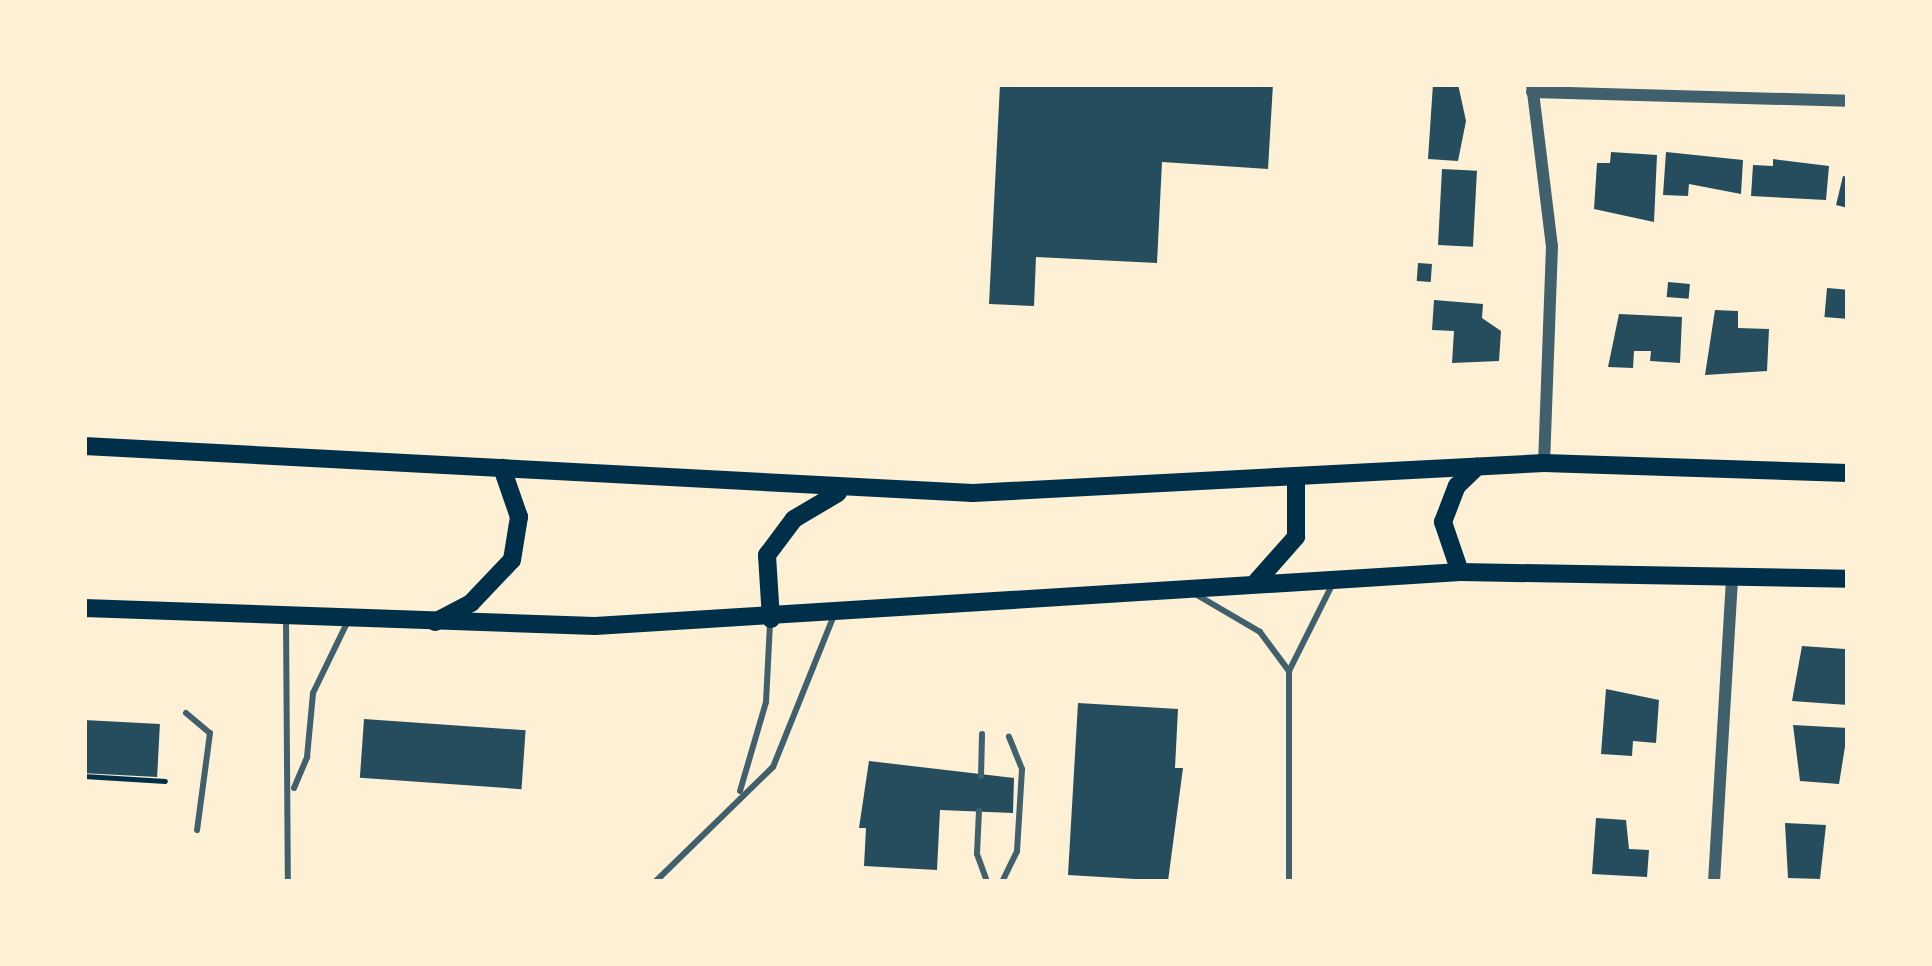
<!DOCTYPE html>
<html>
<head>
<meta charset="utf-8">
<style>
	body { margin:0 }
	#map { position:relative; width:1932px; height:966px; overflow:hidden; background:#fdf0d5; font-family:Lato,sans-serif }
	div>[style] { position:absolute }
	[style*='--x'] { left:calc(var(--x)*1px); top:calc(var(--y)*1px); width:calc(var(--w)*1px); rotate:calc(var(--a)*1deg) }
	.building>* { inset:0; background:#264d5e; transform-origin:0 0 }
	.path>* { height:4.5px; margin:-2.25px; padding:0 2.25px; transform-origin:2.25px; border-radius:2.25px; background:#003049 }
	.service>* { height:6px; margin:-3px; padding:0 3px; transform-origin:3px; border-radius:3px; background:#3f606c }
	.minor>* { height:12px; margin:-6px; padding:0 6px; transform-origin:6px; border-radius:6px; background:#3f606c }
	.primary>* { height:18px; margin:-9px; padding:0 9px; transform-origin:9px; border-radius:9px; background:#003049 }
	span { translate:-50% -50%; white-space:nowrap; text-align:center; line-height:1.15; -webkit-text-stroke:9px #fdf0d5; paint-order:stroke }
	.frame { position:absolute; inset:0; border:87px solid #fdf0d5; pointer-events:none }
</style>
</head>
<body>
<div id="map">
	<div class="building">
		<div style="clip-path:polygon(1000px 84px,1273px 84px,1268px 169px,1162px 162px,1157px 263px,1036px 257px,1034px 306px,989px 304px)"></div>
		<div style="clip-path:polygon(1433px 84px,1458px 84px,1466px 121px,1458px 161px,1428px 159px)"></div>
		<div style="clip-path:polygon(1611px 152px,1657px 155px,1654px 222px,1594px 209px,1597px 163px,1610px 163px)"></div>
		<div style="clip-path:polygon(1666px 152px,1743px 160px,1741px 194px,1689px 184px,1688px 196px,1663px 195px)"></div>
		<div style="clip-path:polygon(1773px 159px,1829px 166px,1826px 200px,1751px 196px,1753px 165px,1773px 166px)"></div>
		<div style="left:1442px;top:169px;width:35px;height:76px;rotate:3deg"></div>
		<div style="clip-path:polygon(1843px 176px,1848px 177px,1848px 208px,1836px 205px)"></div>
		<div style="left:1418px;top:263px;width:14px;height:18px;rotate:4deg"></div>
		<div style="left:1668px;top:282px;width:22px;height:15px;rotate:5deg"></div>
		<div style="left:1827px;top:288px;width:21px;height:29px;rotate:5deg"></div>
		<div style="clip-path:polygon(1434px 300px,1483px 304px,1482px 318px,1501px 331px,1499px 361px,1452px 363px,1454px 331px,1432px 330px)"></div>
		<div style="clip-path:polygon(1715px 310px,1738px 311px,1738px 328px,1769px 329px,1767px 371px,1705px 375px)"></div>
		<div style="clip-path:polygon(1619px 314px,1682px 317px,1680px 363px,1650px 361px,1651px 351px,1634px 351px,1633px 368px,1608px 367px)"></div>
		<div style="clip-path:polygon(1802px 646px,1845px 649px,1848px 705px,1792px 701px)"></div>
		<div style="clip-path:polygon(1606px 689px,1659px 700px,1656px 743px,1633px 741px,1632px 756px,1601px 754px)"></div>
		<div style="clip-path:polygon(1078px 703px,1178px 709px,1175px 768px,1183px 768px,1168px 881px,1068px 875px)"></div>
		<div style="left:364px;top:719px;width:162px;height:59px;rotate:4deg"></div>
		<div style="left:84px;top:720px;width:76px;height:53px;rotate:3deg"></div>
		<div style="clip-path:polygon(1793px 725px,1848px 728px,1839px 784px,1800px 781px)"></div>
		<div style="clip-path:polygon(869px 761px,1014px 778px,1013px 813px,940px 810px,937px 870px,864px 866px,866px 828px,859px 828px)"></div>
		<div style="clip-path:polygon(1596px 818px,1626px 820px,1629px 849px,1649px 850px,1647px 877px,1592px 874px)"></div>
		<div style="clip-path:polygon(1785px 823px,1826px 825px,1820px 879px,1788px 878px)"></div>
	</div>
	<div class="path">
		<div style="--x:84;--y:776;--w:81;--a:3.5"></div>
	</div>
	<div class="service">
		<div style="--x:1197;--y:595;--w:73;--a:30.4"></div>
		<div style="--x:1260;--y:632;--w:49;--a:53.4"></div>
		<div style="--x:286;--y:617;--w:265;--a:89.6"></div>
		<div style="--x:186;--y:713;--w:31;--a:40"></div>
		<div style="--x:210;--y:733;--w:98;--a:97.6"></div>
		<div style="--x:981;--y:776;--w:42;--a:-88.6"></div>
		<div style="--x:294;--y:788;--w:34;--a:-67"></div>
		<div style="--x:307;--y:757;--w:64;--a:-84.6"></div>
		<div style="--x:313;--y:693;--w:80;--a:-64.1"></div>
		<div style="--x:740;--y:791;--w:93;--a:-73.7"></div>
		<div style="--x:766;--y:702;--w:80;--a:-87.1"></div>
		<div style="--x:979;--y:811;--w:43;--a:92.7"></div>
		<div style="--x:977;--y:854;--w:30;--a:70"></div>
		<div style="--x:655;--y:882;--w:165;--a:-44.3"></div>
		<div style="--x:773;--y:767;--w:161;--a:-68.1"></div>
		<div style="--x:1002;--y:882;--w:34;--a:-64"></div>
		<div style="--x:1017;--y:851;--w:82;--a:-86.5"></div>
		<div style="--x:1022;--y:769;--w:35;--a:-112"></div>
		<div style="--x:1289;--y:882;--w:211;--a:-90"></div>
		<div style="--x:1289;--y:671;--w:96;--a:-63.4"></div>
	</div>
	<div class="minor">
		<div style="--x:1532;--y:84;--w:163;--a:83"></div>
		<div style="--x:1552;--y:246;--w:217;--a:92.1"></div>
		<div style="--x:1532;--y:92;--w:316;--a:1.6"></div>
		<div style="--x:1714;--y:882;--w:308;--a:-86.6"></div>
	</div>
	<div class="primary">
		<div style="--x:84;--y:446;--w:890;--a:3.03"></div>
		<div style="--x:973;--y:493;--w:572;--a:-3.01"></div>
		<div style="--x:1544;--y:463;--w:304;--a:1.9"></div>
		<div style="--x:1460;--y:572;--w:53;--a:-108.8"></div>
		<div style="--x:1443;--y:522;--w:39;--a:-69"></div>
		<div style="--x:1457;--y:486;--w:28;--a:-44"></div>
		<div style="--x:1257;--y:581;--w:59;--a:-48.4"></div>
		<div style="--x:1296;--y:537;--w:61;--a:-90"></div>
		<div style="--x:84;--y:608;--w:511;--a:2.02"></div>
		<div style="--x:595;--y:626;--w:867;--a:-3.57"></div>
		<div style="--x:1460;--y:572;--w:388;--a:1"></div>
		<div style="--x:771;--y:619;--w:64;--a:-93.6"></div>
		<div style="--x:767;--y:555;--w:45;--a:-53.1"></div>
		<div style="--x:794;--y:519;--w:51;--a:-30.6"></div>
		<div style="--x:435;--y:622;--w:41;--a:-27.8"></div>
		<div style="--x:471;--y:603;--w:59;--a:-46.4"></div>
		<div style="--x:512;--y:560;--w:44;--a:-80.8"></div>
		<div style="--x:519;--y:517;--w:52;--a:-109.1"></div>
	</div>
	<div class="frame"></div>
</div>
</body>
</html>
